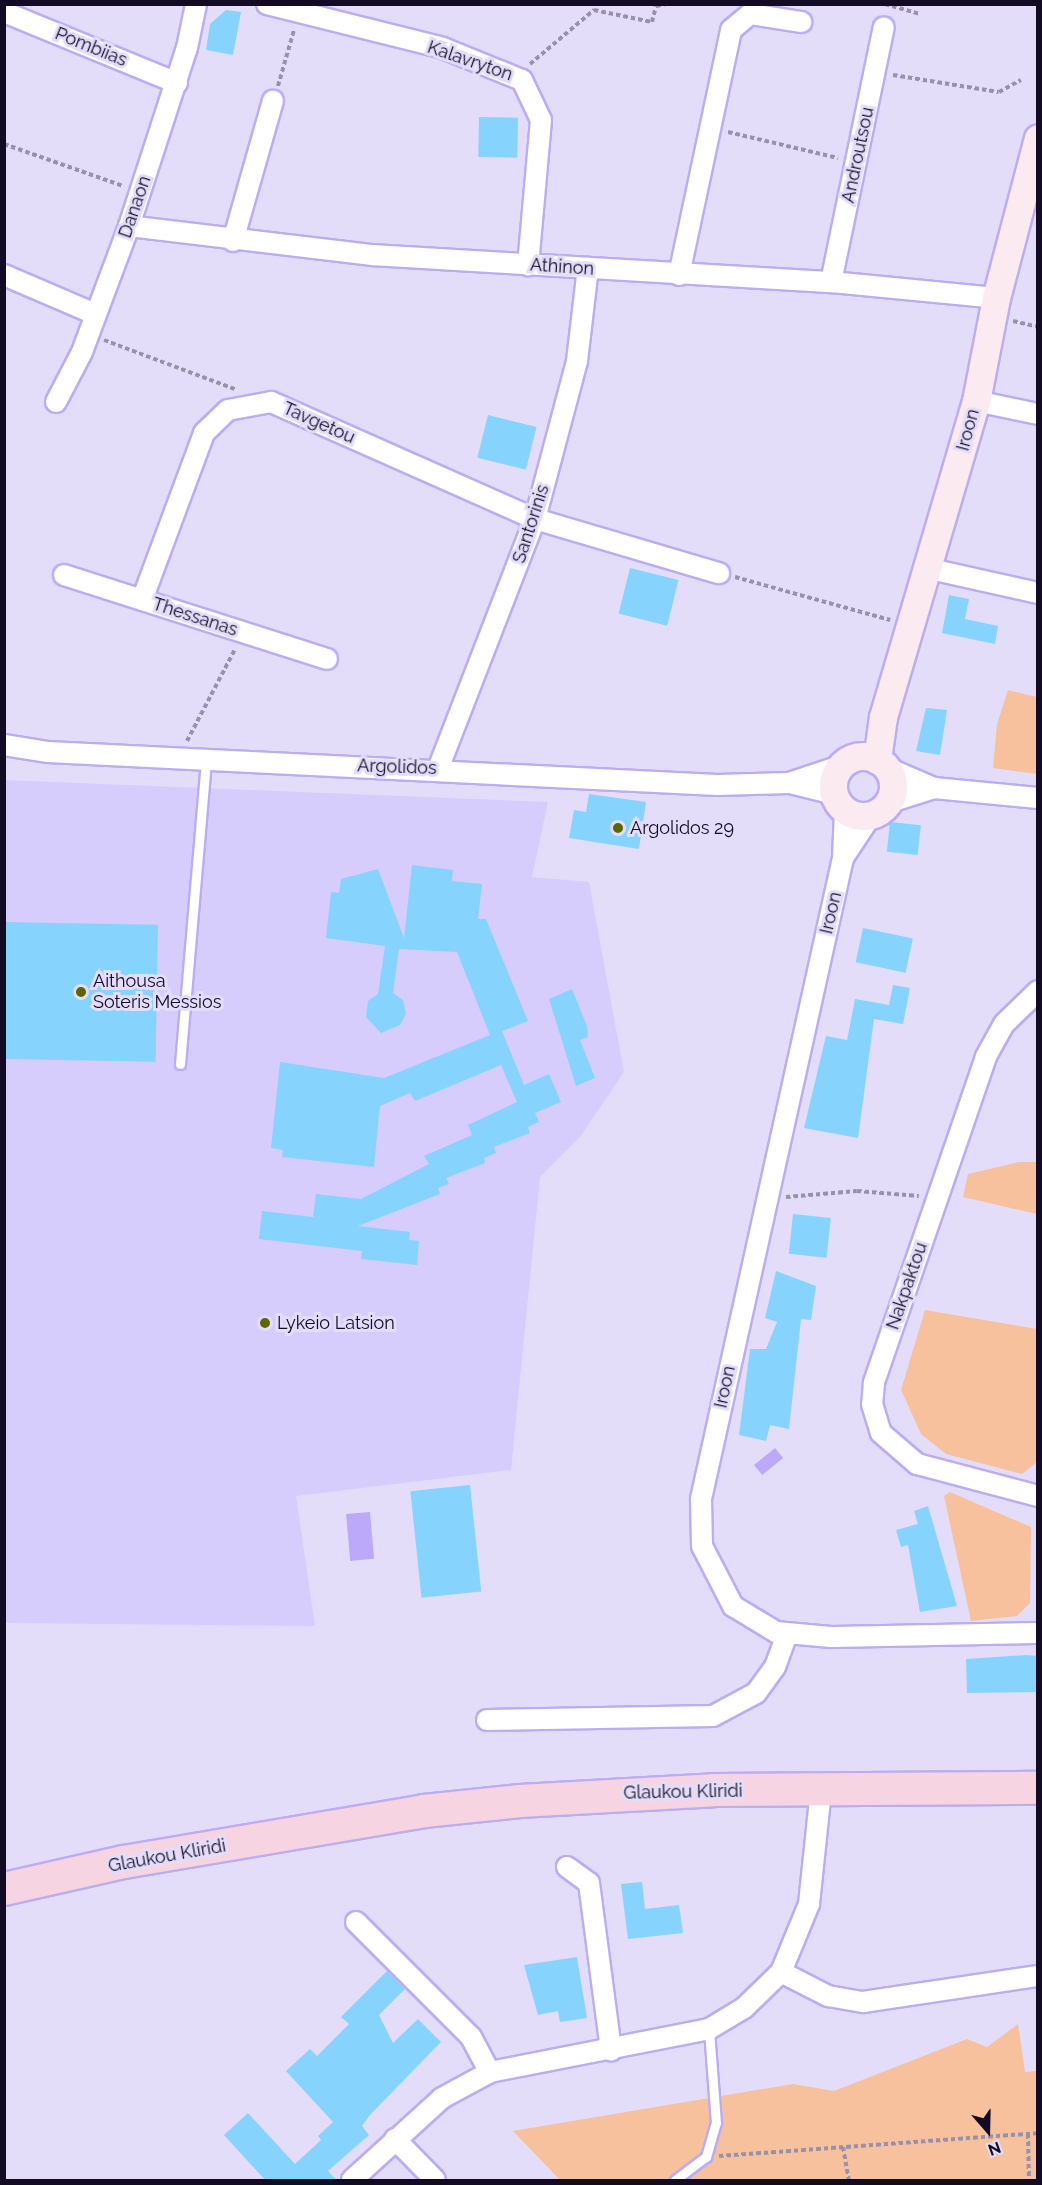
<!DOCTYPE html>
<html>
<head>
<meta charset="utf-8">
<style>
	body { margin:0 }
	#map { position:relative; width:1042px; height:2185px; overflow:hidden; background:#e3ddfa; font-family:Raleway,sans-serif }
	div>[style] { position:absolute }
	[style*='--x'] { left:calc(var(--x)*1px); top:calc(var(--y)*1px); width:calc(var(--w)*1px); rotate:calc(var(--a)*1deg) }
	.built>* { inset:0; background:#d7cdfc }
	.green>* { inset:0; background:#f7c19d }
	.water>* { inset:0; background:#bca9f9; transform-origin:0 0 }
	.building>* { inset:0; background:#86d3fe; transform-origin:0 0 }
	.path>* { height:4px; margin-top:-2px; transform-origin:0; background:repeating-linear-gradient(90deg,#9891ad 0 4.5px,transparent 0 7.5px) }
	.roads { filter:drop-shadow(2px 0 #bcadf1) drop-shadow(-2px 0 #bcadf1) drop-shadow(0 2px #bcadf1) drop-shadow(0 -2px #bcadf1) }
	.lane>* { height:9px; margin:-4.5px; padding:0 4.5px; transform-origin:4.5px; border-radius:4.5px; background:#fff }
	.street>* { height:20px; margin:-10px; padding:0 10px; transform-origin:10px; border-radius:10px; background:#fff }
	.secondary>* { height:27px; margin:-13.5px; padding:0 13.5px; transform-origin:13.5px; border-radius:13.5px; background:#fbeaf0 }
	.secondary>.ring { margin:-13.5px; padding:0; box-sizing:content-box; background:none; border:27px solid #fbeaf0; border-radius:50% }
	.primary>* { height:32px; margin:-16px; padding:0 16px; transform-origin:16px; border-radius:16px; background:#f7d4e1 }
	.dots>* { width:16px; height:16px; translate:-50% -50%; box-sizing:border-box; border:3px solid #e3ddfa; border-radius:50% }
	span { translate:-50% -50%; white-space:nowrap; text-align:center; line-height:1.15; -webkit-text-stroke:6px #e3ddfa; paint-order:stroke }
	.street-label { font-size:18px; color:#120b23 }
	.poi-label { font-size:18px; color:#120b23 }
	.left { translate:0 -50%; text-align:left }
	.frame { position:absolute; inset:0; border:6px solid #120b23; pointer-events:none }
	.north { position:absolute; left:958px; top:2101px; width:60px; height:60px; -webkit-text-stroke:4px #e3ddfa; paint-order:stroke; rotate:160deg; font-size:16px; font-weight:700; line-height:24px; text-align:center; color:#120b23 }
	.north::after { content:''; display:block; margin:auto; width:21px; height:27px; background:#120b23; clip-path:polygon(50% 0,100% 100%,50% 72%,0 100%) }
</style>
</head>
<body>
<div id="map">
	<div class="built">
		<div style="clip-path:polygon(5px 780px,548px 802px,532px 877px,589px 882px,624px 1072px,580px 1137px,540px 1177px,511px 1470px,296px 1496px,315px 1626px,5px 1623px)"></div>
	</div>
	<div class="green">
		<div style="clip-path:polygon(1008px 690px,1037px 697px,1037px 774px,993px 768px,997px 724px)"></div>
		<div style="clip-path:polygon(1019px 1162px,1037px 1162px,1037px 1214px,963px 1197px,968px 1174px)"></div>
		<div style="clip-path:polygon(925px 1310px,1037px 1329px,1037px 1462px,1022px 1474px,946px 1454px,921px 1434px,901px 1390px)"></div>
		<div style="clip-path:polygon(950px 1492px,1031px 1527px,1030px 1603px,1017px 1616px,971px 1621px,944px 1496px)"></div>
		<div style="clip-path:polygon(1018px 2024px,1025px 2072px,1037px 2071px,1037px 2180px,560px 2180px,513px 2131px,793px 2084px,834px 2091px,967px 2039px,987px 2047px)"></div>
	</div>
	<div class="water">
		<div style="left:775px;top:1448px;width:13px;height:27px;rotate:51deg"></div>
		<div style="left:370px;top:1512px;width:47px;height:24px;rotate:85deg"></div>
	</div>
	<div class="building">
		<div style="clip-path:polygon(226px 10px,241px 12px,233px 55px,206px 50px,210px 24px)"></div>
		<div style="left:479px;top:117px;width:39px;height:40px;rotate:1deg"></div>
		<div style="left:488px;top:415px;width:50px;height:44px;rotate:14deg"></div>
		<div style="left:630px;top:568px;width:50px;height:47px;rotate:14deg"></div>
		<div style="clip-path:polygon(949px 595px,969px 599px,965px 619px,998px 626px,995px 644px,942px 633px)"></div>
		<div style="clip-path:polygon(926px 708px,947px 710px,940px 755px,916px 751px)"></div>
		<div style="clip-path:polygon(589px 794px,646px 802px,639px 849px,569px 838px,574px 810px,586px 812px)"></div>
		<div style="left:890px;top:822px;width:31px;height:30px;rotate:6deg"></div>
		<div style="clip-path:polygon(412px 865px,453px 870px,452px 881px,482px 884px,478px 919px,486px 919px,528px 1021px,502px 1031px,524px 1085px,549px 1074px,561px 1102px,535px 1113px,539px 1122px,528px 1127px,530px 1133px,494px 1147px,496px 1153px,484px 1158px,485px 1163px,446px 1178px,449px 1184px,438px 1188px,440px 1194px,358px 1226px,410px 1232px,409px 1240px,419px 1241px,417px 1265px,361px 1259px,362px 1251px,259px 1239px,262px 1211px,313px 1217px,316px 1194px,361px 1199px,429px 1164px,424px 1156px,472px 1135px,468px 1125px,517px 1102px,501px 1065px,415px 1101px,410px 1093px,380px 1106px,374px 1167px,282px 1157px,283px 1150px,271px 1148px,280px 1062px,384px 1078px,490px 1035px,457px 952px,399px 949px,393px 993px,403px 1000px,406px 1014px,400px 1025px,381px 1033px,366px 1017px,368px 1001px,378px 994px,385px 946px,326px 938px,331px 892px,339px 893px,341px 879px,378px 869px,404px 938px)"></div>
		<div style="left:4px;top:922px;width:154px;height:137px;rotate:1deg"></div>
		<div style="left:863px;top:928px;width:51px;height:35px;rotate:12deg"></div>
		<div style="clip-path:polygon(893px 985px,910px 988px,903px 1024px,874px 1019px,858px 1138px,804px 1128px,826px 1036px,847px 1040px,855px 999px,889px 1005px)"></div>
		<div style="clip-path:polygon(572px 989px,587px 1026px,588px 1037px,580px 1040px,595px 1078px,576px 1086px,549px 999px)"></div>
		<div style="left:793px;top:1214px;width:38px;height:40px;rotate:6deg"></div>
		<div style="clip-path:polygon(776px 1271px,816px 1286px,811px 1320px,801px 1319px,789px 1429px,770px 1425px,766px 1441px,739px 1435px,750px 1349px,766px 1349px,777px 1322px,765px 1318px)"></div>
		<div style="left:470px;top:1485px;width:107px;height:60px;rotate:84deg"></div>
		<div style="clip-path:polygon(928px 1506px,957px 1606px,920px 1612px,908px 1545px,901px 1547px,896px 1530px,918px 1524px,914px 1511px)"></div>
		<div style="clip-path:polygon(1026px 1655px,1038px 1656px,1038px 1692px,967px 1693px,966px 1659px)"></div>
		<div style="clip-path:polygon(642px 1882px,645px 1909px,679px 1905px,683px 1933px,628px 1939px,621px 1884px)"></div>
		<div style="clip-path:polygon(577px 1957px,587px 2018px,560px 2022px,558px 2011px,538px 2015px,524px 1965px)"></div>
		<div style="clip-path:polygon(387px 1971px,405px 1989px,379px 2015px,393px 2043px,418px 2019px,441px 2042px,370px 2115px,362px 2126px,369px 2135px,328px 2171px,337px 2181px,266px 2181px,224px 2135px,248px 2113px,295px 2164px,321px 2140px,318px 2136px,333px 2122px,286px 2071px,310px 2049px,317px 2056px,349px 2024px,341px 2017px)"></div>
	</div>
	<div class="path">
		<div style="--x:885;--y:4;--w:35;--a:16"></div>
		<div style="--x:530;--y:64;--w:84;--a:-40.2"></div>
		<div style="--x:594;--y:10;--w:59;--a:11.7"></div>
		<div style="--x:652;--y:22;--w:16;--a:-76"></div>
		<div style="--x:656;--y:6;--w:10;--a:-11"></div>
		<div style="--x:893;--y:75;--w:107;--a:9.1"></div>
		<div style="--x:999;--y:92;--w:25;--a:-29"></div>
		<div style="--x:278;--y:86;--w:58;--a:-74.1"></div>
		<div style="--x:728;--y:132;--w:113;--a:13.3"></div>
		<div style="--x:4;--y:144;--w:126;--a:19.4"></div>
		<div style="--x:1013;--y:321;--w:26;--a:13"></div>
		<div style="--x:104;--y:340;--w:142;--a:20.6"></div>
		<div style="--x:735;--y:577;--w:161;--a:15.5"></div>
		<div style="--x:187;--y:741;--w:104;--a:-62.4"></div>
		<div style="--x:786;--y:1197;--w:71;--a:-4.8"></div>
		<div style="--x:857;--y:1191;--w:62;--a:4.6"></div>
		<div style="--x:1028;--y:2134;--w:46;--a:88.8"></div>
		<div style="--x:843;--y:2147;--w:34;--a:80"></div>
		<div style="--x:719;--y:2156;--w:320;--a:-4.1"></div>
	</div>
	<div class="roads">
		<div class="lane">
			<div style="--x:180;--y:1064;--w:306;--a:-85.1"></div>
			<div style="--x:675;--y:2180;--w:39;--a:-37"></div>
			<div style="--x:706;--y:2157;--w:35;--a:-74"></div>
			<div style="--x:716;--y:2123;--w:94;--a:-94.3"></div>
		</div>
		<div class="street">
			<div style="--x:267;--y:4;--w:181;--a:14"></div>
			<div style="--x:443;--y:48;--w:85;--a:22.1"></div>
			<div style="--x:522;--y:80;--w:44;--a:64.6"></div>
			<div style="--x:541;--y:120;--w:146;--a:95.1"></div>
			<div style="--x:4;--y:12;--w:187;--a:22.3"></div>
			<div style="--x:129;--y:226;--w:246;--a:6.8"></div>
			<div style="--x:373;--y:255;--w:459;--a:3.4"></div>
			<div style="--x:831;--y:282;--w:166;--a:5.5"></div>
			<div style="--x:233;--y:241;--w:146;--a:-74.1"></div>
			<div style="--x:4;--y:275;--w:99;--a:23.2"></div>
			<div style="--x:679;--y:275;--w:250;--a:-78"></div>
			<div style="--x:731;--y:30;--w:25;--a:-40"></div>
			<div style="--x:750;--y:14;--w:52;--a:8.9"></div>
			<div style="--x:831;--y:282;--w:260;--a:-78.3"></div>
			<div style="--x:976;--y:401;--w:63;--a:11.8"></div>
			<div style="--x:56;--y:402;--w:56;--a:-62.5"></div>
			<div style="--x:82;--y:352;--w:134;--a:-69.5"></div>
			<div style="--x:129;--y:226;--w:187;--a:-72"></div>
			<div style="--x:187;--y:48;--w:45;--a:-78.4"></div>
			<div style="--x:930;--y:569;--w:111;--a:12.5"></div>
			<div style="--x:64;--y:575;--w:276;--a:17.7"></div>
			<div style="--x:142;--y:600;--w:178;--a:-69.6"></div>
			<div style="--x:204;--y:433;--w:33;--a:-44"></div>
			<div style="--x:228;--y:410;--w:44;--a:-10.5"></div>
			<div style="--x:271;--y:402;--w:289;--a:23.9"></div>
			<div style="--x:535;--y:519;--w:192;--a:16.4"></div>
			<div style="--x:4;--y:745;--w:45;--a:9"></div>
			<div style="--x:48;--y:752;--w:670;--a:2.82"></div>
			<div style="--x:717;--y:785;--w:72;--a:-1.6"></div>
			<div style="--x:789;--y:783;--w:54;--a:-18.4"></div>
			<div style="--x:885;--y:767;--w:53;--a:23.2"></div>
			<div style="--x:934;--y:788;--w:104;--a:5.5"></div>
			<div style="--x:438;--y:769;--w:268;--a:-68.8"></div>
			<div style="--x:535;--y:519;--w:163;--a:-75.1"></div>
			<div style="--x:577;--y:361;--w:94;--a:-83.3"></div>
			<div style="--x:790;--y:783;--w:45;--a:14"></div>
			<div style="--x:887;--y:803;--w:49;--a:-17.7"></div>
			<div style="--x:845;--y:810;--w:48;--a:92.4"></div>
			<div style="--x:843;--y:858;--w:657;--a:102.49"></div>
			<div style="--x:701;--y:1499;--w:47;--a:88.8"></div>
			<div style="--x:702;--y:1546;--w:68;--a:62.7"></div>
			<div style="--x:733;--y:1606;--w:50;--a:31.2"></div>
			<div style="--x:776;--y:1632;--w:55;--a:5.2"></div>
			<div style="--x:831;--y:1637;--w:207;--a:-1.1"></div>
			<div style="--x:843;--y:858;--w:53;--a:-56.6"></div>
			<div style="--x:1038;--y:991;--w:47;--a:135.9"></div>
			<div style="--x:1004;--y:1024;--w:38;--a:119"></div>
			<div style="--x:986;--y:1057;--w:345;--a:109"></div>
			<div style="--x:874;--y:1383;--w:21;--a:95"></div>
			<div style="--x:872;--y:1404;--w:30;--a:73"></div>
			<div style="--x:881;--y:1433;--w:48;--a:40.7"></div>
			<div style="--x:917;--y:1464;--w:125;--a:14.8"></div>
			<div style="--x:487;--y:1720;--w:226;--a:-1"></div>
			<div style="--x:713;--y:1716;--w:49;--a:-28.1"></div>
			<div style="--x:756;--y:1693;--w:32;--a:-54"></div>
			<div style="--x:775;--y:1667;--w:35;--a:-70"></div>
			<div style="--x:567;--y:1867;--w:27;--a:36"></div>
			<div style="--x:589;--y:1883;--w:169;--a:82.5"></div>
			<div style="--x:356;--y:1922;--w:163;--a:45"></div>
			<div style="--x:471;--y:2037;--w:40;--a:62"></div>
			<div style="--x:781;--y:1972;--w:53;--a:27.1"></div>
			<div style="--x:828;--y:1996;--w:36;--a:10"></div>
			<div style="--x:863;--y:2002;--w:177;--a:-8.5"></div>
			<div style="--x:395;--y:2139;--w:57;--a:45.7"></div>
			<div style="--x:352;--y:2180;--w:122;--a:-42.3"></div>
			<div style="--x:442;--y:2098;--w:55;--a:-28.4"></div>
			<div style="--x:490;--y:2072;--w:223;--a:-11.1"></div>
			<div style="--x:709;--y:2029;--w:41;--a:-31"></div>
			<div style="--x:744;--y:2008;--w:52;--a:-44.2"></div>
			<div style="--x:781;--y:1972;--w:74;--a:-67.6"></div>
			<div style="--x:809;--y:1904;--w:115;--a:-84"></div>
		</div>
		<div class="secondary">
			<div class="ring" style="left:833px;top:756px;width:33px;height:33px"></div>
			<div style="--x:877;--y:760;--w:43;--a:-82.1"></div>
			<div style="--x:883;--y:717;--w:329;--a:-73.6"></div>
			<div style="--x:976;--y:401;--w:105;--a:-79"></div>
			<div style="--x:996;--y:298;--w:165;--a:-75.3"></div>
		</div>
		<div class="primary">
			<div style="--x:4;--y:1889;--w:123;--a:-12.7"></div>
			<div style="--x:124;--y:1862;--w:304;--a:-9.6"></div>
			<div style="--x:424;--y:1811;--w:97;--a:-5.9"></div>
			<div style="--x:520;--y:1801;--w:194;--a:-3.2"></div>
			<div style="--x:714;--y:1790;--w:324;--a:-0.4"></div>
		</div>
	</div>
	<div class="dots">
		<div style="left:618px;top:828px;background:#5e6504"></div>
		<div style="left:81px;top:992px;background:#5e6504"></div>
		<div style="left:265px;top:1323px;background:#5e6504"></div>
	</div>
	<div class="street-label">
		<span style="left:91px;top:47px;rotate:22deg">Pombiias</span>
		<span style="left:470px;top:61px;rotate:19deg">Kalavryton</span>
		<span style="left:858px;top:155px;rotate:-78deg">Androutsou</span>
		<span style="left:135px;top:207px;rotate:-71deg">Danaon</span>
		<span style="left:562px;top:267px;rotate:4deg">Athinon</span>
		<span style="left:319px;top:423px;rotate:24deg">Tavgetou</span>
		<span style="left:968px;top:430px;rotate:-75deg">Iroon</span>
		<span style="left:531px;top:524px;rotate:-72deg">Santorinis</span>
		<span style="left:195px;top:617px;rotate:18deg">Thessanas</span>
		<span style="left:397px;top:767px;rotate:2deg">Argolidos</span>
		<span style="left:831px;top:913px;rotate:-77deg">Iroon</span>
		<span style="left:907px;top:1286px;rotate:-71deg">Nakpaktou</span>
		<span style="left:725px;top:1387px;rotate:-78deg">Iroon</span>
		<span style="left:683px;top:1792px;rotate:-1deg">Glaukou Kliridi</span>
		<span style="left:167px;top:1856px;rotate:-10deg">Glaukou Kliridi</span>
	</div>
	<div class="poi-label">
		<span class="left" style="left:630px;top:828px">Argolidos 29</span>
		<span class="left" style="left:93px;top:992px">Aithousa<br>Soteris Messios</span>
		<span class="left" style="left:277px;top:1323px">Lykeio Latsion</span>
	</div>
	<div class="frame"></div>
	<div class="north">N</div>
</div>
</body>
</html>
